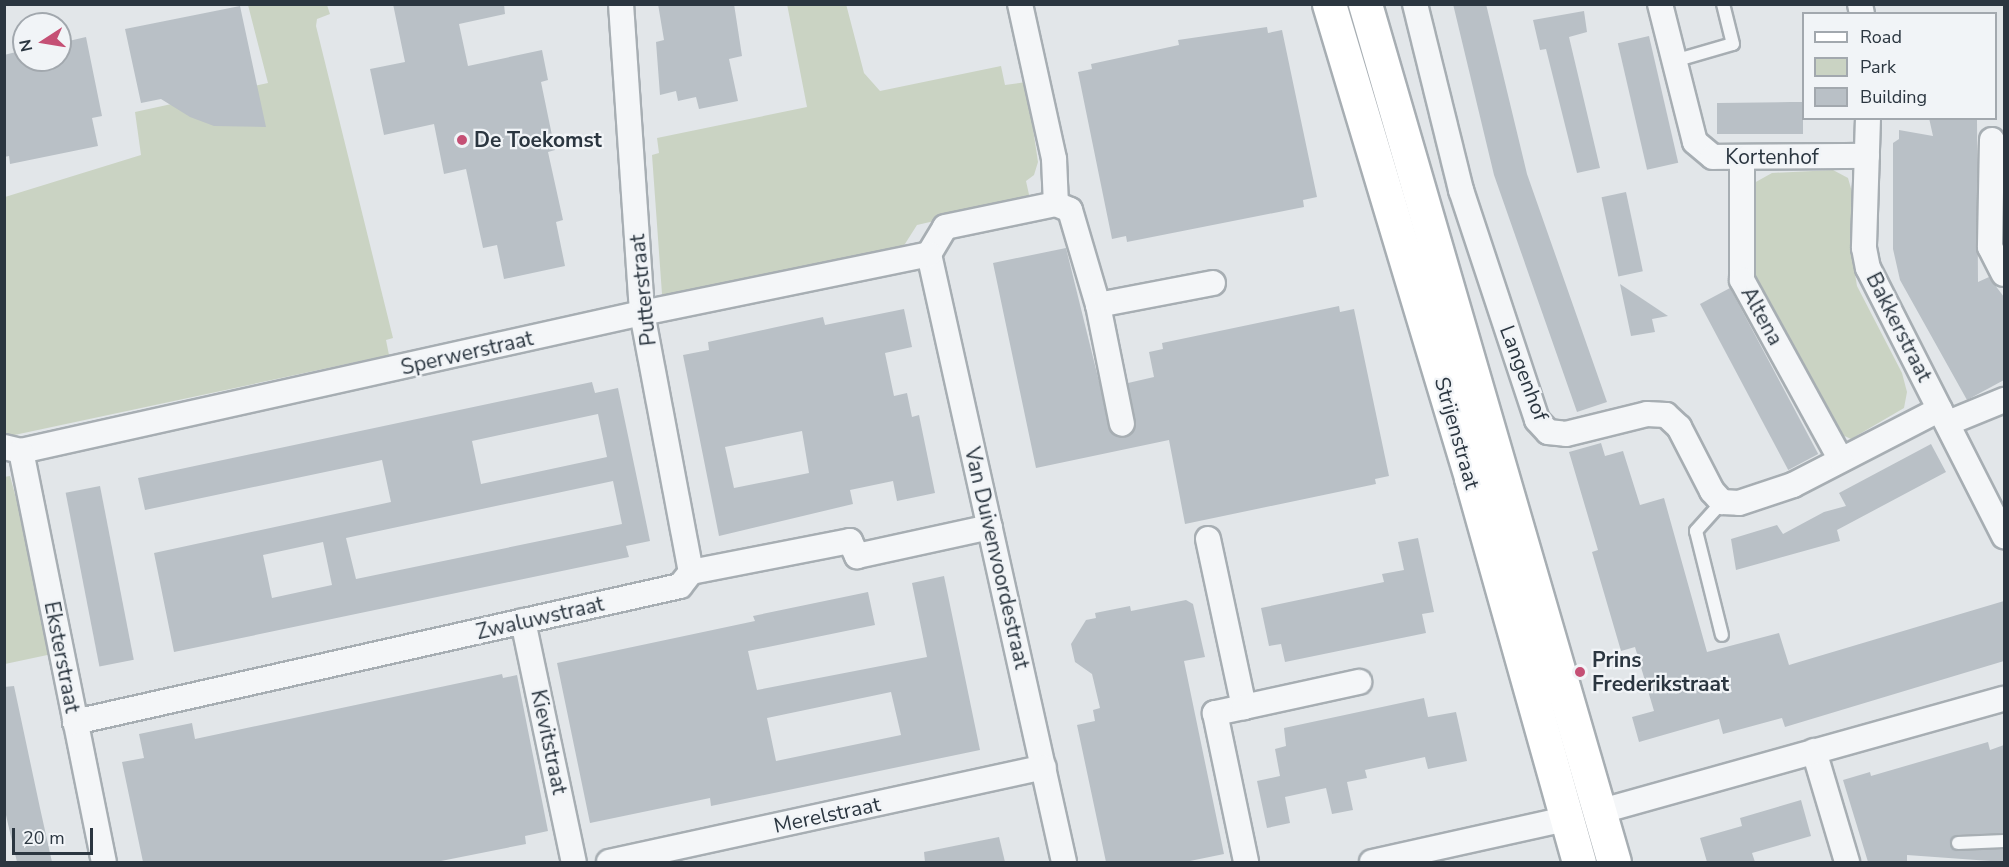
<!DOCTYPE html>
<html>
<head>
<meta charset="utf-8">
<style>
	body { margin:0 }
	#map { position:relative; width:2009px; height:867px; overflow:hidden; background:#e2e6e9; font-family:"Nunito Sans",sans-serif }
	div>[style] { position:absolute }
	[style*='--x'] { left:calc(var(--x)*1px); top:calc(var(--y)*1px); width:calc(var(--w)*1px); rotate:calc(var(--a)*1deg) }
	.green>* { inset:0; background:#cad3c3 }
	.building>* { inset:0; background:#b9c0c6; transform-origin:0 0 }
	.roads { filter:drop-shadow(2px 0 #a7aeb3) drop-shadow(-2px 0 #a7aeb3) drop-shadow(0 2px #a7aeb3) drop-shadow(0 -2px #a7aeb3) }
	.lane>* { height:12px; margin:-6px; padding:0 6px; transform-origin:6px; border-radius:6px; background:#f4f6f8 }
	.street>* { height:24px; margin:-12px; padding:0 12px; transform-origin:12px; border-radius:12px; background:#f4f6f8 }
	.secondary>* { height:33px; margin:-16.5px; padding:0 16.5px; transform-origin:16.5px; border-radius:16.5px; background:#fff }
	.dots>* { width:16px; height:16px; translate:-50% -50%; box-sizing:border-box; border:3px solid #f1f4f7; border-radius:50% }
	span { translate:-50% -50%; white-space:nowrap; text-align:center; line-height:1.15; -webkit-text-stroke:4.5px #f1f4f7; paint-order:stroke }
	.poi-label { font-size:21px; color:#2b3640; font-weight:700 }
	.left { translate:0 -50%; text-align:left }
	.street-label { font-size:21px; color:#2b3640 }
	.frame { position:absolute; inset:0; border:6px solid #2b3640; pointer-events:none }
	.legend { position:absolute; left:1802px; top:12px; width:195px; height:108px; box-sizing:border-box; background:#f1f4f7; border:2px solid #a2a8ae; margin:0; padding:8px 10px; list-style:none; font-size:18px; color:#2b3640 }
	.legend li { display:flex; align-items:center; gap:12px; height:30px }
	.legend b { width:30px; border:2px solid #a2a8ae }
	.north { position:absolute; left:12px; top:12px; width:60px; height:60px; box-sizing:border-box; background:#f1f4f7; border:2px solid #a2a8ae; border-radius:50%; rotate:258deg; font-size:16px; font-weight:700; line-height:24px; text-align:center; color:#2b3640 }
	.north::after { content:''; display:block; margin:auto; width:21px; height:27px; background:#c55075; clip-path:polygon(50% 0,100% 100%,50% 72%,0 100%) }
	.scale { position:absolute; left:12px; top:828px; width:81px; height:27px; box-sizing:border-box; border:3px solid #2b3640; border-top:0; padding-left:8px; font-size:18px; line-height:21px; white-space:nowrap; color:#2b3640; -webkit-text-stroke:4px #f1f4f7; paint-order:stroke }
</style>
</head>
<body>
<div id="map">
	<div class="green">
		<div style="clip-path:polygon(787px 4px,846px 4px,864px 73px,880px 91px,1001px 66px,1005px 85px,1026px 82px,1038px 162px,1034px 175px,1026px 181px,1030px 199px,917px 225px,903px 247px,877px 254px,674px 295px,662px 294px,652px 155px,659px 153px,657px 138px,807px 107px)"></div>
		<div style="clip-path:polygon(248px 5px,327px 5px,330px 14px,317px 19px,316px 26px,393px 338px,386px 340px,389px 355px,5px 437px,5px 197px,141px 155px,135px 112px,268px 83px)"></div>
		<div style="clip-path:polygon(1833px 170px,1848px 178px,1854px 199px,1851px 249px,1857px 286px,1902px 373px,1907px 392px,1904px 408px,1851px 439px,1838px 433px,1761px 293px,1752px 265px,1754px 183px,1772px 173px)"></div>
		<div style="clip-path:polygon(10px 476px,33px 560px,52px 654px,5px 664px,4px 477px)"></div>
	</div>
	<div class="building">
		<div style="clip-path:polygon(393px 4px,504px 4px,505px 14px,459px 24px,468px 66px,542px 50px,548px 80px,541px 82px,555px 150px,548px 152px,563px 220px,556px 222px,565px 266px,504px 279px,497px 245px,483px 248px,466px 169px,444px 174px,434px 124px,384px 135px,370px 69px,405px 62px)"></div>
		<div style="clip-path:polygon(658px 4px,734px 4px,742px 56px,729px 59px,738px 101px,699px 109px,696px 97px,678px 101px,676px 91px,660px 95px,656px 42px,664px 40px)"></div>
		<div style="clip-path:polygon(1453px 4px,1486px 4px,1527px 174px,1607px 402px,1577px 412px,1494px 175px)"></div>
		<div style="clip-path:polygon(240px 6px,266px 127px,214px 126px,190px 117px,161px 99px,141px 103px,125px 29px)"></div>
		<div style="clip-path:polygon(1584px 11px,1587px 32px,1569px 37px,1600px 168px,1577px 173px,1546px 49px,1540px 50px,1533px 20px)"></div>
		<div style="clip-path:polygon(1267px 27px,1268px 33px,1282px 30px,1317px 197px,1303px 200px,1304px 207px,1127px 242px,1126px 236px,1112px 239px,1078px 72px,1092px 69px,1091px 64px,1179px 45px,1178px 40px)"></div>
		<div style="left:1649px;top:36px;width:130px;height:32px;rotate:77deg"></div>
		<div style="clip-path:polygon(86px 37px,102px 116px,92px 118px,98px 146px,10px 164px,9px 156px,4px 157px,4px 55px,24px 50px,24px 60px,60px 60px,60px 43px)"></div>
		<div style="clip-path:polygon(1790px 102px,1803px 102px,1803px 134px,1717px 134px,1717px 103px)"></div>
		<div style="clip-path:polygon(1929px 118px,1977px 118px,1978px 282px,1989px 277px,2004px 297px,2004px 380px,1967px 400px,1900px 280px,1893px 249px,1893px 143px,1899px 139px,1899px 130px,1933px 136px)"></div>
		<div style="left:1626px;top:192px;width:81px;height:25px;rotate:78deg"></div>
		<div style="clip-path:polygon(1066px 248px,1112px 434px,1124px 438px,1135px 429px,1128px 383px,1154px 377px,1149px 352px,1163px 349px,1162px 343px,1339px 306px,1340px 312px,1354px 309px,1389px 476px,1375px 479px,1376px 484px,1185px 524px,1169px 440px,1036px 468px,993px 263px)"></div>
		<div style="clip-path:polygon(1620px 284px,1668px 316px,1652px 319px,1655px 332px,1631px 336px)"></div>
		<div style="left:1730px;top:288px;width:188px;height:34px;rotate:62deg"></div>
		<div style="clip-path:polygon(evenodd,904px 309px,912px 347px,885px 353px,894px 396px,907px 393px,912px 417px,919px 415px,935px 493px,897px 501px,893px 481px,850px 490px,853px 504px,719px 536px,683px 355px,709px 350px,708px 342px,772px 328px,823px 317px,825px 325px,904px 309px,802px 431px,809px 473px,734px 488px,725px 447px,802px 431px)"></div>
		<div style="clip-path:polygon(evenodd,592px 382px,595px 393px,618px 388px,639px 488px,650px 541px,626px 546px,629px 557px,174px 652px,154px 553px,391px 502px,382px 460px,145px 510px,138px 478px,592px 382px,598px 414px,607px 457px,481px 484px,472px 441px,598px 414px,592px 382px,613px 481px,622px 524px,356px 579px,346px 538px,613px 481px,592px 382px,323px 542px,332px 585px,272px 598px,263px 555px,323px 542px)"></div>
		<div style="clip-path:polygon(1601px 443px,1605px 456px,1623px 451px,1640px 505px,1664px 498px,1707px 652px,1779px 633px,1789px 665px,2004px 601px,2004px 661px,1785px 727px,1782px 718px,1723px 734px,1719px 719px,1639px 742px,1632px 717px,1654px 711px,1635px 647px,1621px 651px,1592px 552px,1598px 550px,1569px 452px)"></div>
		<div style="clip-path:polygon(1931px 444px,1946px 472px,1837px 530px,1840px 541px,1736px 570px,1731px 539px,1777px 525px,1783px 534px,1824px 512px,1846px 506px,1839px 493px)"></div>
		<div style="left:100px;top:486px;width:177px;height:35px;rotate:79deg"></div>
		<div style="clip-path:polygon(1418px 538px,1434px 612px,1422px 614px,1426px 633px,1285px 662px,1281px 644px,1269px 646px,1261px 608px,1384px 582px,1382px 574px,1404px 570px,1398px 542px)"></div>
		<div style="clip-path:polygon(evenodd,944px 576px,980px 750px,711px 806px,710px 798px,590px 823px,557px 663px,755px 621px,753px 616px,868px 592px,875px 625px,748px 651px,757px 690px,927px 657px,912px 583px,944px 576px,891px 692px,901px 735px,776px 761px,767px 718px,891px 692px)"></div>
		<div style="clip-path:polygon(1186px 600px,1193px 604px,1205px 657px,1184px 661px,1224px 854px,1185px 862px,1106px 862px,1077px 725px,1095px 721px,1093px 710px,1100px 708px,1092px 674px,1075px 662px,1071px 644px,1086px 620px,1096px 618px,1095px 613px,1130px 606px,1131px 611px)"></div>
		<div style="clip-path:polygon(502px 674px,503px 678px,517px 675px,548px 831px,525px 836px,526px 844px,436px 862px,143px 862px,122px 762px,144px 758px,139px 734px,192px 723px,195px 739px)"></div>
		<div style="clip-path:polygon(14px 686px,40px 808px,52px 862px,17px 862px,8px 824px,4px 806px,4px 687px)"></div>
		<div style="clip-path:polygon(1424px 698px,1428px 717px,1456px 712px,1467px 761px,1428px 769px,1425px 757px,1365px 770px,1367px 778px,1347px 782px,1353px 810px,1332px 814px,1326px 788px,1285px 797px,1290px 823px,1267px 828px,1257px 781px,1280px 776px,1275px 749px,1286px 746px,1284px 728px)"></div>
		<div style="clip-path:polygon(1988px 742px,1990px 750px,2004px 745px,2004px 833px,1957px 835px,1950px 844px,1958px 851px,2004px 849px,2004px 862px,1907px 855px,1907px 862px,1868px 862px,1843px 780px,1870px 772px,1871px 776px)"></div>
		<div style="clip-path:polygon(1801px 800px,1811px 836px,1752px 853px,1755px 862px,1707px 862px,1700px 838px,1742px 826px,1740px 818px)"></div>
		<div style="clip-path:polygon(999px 837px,1005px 862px,925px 862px,924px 852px)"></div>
	</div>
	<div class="roads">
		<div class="lane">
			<div style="--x:1674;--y:61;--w:61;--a:-16.1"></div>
			<div style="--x:1733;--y:44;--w:41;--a:-104"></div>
			<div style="--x:1722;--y:502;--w:39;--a:132"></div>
			<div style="--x:1696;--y:531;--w:107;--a:76"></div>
			<div style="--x:1958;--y:843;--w:46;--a:-2.5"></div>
		</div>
		<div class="street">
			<div style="--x:621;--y:4;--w:310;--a:86.1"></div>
			<div style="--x:642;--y:313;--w:264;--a:79.3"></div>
			<div style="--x:1020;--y:4;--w:159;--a:77.6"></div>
			<div style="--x:1054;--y:159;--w:45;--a:87.5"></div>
			<div style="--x:1056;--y:204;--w:15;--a:23"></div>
			<div style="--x:1070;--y:210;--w:99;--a:73.6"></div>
			<div style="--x:1098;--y:305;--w:121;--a:78.6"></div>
			<div style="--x:1415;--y:4;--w:192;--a:76.1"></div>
			<div style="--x:1461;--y:190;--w:242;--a:71.7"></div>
			<div style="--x:1537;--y:420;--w:16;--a:47"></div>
			<div style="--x:1548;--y:432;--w:18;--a:6"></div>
			<div style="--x:1566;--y:434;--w:83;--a:-13.9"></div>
			<div style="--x:1647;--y:414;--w:19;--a:3"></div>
			<div style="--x:1666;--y:415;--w:18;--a:43"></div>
			<div style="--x:1679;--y:427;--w:72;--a:62.7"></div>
			<div style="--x:1712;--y:491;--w:15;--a:48"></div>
			<div style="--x:1722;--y:502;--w:17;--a:3"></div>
			<div style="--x:1739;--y:503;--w:57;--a:-18.4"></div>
			<div style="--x:1793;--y:485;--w:165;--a:-27.3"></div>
			<div style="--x:1660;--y:4;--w:142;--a:75.8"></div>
			<div style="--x:1695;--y:142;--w:23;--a:40"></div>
			<div style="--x:1713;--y:157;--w:154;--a:-0.4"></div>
			<div style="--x:1860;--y:4;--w:10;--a:79"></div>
			<div style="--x:1868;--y:118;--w:130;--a:91.8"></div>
			<div style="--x:1864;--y:248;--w:20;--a:79"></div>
			<div style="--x:1868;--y:268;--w:301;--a:63.1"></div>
			<div style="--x:1992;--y:140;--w:107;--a:91.1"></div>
			<div style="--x:1990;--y:247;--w:30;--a:63"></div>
			<div style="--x:1742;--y:157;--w:123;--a:90"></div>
			<div style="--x:1742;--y:280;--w:205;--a:61.2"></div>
			<div style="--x:929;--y:254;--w:623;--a:77.48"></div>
			<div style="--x:929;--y:254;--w:31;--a:-59"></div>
			<div style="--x:945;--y:227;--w:113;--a:-11.7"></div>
			<div style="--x:1098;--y:305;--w:117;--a:-10.8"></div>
			<div style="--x:1948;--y:423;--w:61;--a:-22.3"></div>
			<div style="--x:4;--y:447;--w:17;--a:13"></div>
			<div style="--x:21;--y:451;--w:636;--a:-12.53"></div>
			<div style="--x:642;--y:313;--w:293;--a:-11.6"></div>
			<div style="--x:21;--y:451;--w:419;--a:78.6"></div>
			<div style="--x:1208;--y:539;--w:172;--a:77.9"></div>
			<div style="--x:1244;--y:707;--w:30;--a:168"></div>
			<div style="--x:1215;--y:713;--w:152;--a:78.2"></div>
			<div style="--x:523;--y:621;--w:246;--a:78.1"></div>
			<div style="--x:1244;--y:707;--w:118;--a:-12.3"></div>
			<div style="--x:75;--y:722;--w:620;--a:-12.67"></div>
			<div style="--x:680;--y:586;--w:18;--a:-52"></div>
			<div style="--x:691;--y:572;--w:162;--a:-11"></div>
			<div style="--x:850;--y:541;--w:17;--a:65"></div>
			<div style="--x:857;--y:556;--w:136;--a:-12.3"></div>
			<div style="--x:1814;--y:751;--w:116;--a:73.4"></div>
			<div style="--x:1598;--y:812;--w:421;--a:-15.6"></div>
			<div style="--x:609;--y:862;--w:445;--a:-12.3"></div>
			<div style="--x:1372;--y:862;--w:199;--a:-12.5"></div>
		</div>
		<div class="secondary">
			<div style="--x:1329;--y:4;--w:495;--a:73.3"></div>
			<div style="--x:1471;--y:478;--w:399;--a:74.3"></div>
			<div style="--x:1365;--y:4;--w:893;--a:73.82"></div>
		</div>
	</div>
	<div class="dots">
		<div style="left:462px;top:140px;background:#c55075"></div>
		<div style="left:1580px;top:672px;background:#c55075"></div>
	</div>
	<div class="poi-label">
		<span class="left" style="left:474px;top:140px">De Toekomst</span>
		<span class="left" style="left:1592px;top:672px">Prins<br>Frederikstraat</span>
	</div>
	<div class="street-label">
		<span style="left:1772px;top:157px">Kortenhof</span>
		<span style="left:643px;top:290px;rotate:-96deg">Putterstraat</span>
		<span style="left:1762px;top:316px;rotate:61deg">Altena</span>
		<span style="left:1899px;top:327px;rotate:63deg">Bakkerstraat</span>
		<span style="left:467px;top:353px;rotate:-13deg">Sperwerstraat</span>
		<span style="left:1524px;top:373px;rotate:69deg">Langenhof</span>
		<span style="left:1457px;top:433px;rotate:74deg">Strijenstraat</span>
		<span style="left:997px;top:558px;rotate:77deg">Van Duivenvoordestraat</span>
		<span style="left:540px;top:618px;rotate:-13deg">Zwaluwstraat</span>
		<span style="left:62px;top:657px;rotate:79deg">Eksterstraat</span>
		<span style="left:549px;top:742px;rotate:78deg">Kievitstraat</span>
		<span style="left:827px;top:815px;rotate:-12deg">Merelstraat</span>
	</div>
	<div class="frame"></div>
	<ul class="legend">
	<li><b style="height:8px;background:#fff"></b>Road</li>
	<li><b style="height:16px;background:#cad3c3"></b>Park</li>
	<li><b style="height:16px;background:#b9c0c6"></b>Building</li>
	</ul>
	<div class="north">N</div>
	<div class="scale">20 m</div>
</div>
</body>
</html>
